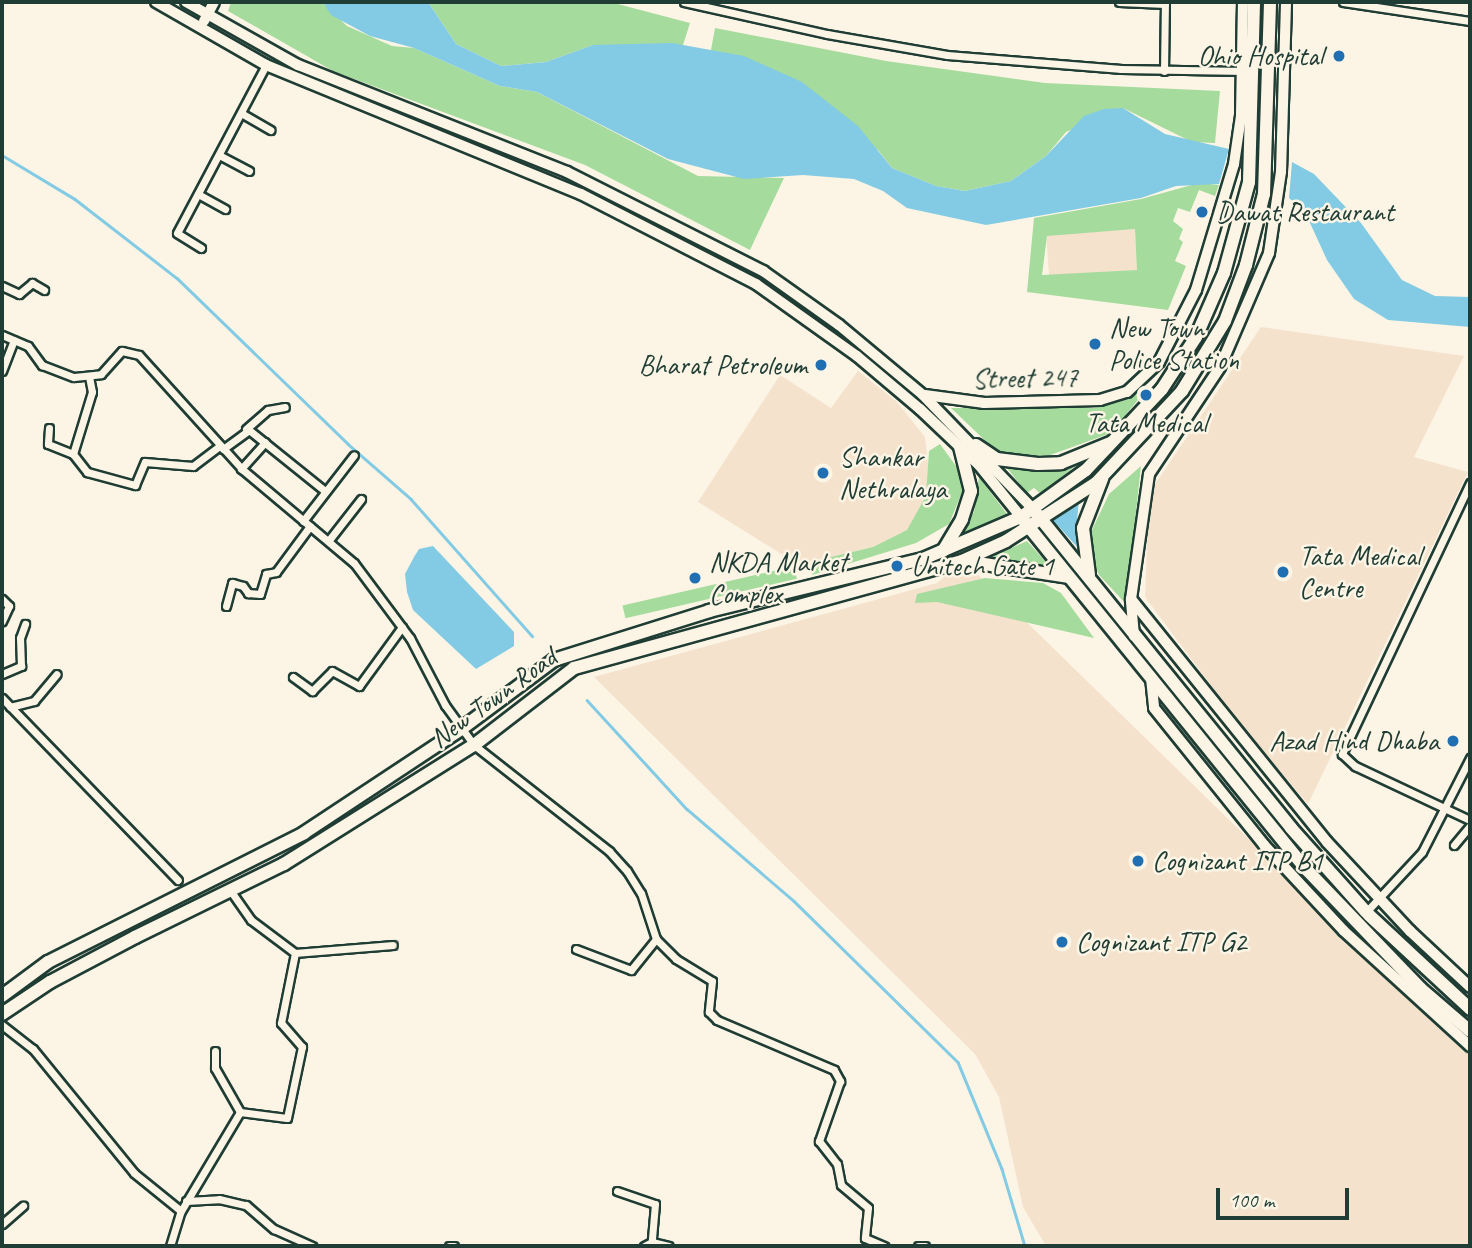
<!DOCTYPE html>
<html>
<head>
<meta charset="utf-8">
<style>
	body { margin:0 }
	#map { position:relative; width:1472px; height:1248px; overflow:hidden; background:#fcf5e5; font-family:Caveat,sans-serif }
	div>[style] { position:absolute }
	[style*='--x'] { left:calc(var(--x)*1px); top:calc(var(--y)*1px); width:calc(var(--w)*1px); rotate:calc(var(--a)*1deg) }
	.built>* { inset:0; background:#f4e2cc; transform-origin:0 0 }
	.green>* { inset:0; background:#a5db9d; transform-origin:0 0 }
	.water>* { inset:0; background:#83cbe4 }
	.stream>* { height:2.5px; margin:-1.25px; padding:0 1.25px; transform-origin:1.25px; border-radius:1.25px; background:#83cbe4 }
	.roads { filter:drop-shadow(2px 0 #1f3d34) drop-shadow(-2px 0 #1f3d34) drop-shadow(0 2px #1f3d34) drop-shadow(0 -2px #1f3d34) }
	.street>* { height:7px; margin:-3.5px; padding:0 3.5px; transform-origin:3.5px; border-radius:3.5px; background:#fcf5e5 }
	.secondary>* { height:10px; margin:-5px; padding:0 5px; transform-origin:5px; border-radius:5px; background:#fcf5e5 }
	.primary>* { height:12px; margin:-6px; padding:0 6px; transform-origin:6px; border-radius:6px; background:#fcf5e5 }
	.dots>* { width:19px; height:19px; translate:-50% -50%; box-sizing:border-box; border:4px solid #fcf5e5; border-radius:50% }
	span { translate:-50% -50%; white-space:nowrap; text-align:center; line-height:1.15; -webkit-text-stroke:5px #fcf5e5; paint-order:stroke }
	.poi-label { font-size:28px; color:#1f3d34 }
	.right { translate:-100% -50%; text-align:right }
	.left { translate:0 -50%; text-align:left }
	.street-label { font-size:28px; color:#1f3d34 }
	.frame { position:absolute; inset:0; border:4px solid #1f3d34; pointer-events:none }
	.scale { position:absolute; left:1216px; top:1188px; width:133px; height:32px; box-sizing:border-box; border:4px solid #1f3d34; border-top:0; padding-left:9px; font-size:21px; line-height:24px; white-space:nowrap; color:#1f3d34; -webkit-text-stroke:5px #fcf5e5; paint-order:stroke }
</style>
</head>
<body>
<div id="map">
	<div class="built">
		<div style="left:1135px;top:229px;width:41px;height:89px;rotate:86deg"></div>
		<div style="clip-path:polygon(1261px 327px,1464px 356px,1414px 457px,1468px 472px,1308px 804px,1239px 723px,1145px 597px,1149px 493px)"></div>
		<div style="clip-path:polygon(858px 371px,896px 401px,925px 437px,930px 480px,921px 510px,907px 530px,873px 547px,799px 565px,698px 502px,780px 375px,831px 408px)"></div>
		<div style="clip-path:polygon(964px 561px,1470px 1055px,1470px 1246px,1046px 1246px,1023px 1207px,999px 1097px,975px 1054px,594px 677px,937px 583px)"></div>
	</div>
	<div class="green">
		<div style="clip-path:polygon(231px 2px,322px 2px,347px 26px,392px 46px,414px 48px,500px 86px,537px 92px,698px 176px,784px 178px,750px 250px,585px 165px,333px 71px,228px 11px)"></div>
		<div style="clip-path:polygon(428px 2px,610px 2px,690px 23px,683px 45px,593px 45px,546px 62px,501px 66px,456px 44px)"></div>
		<div style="clip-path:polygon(715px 28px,886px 61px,1045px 83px,1220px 91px,1215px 143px,1192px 142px,1123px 108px,1066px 132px,1046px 156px,1011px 181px,965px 191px,936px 186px,892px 168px,878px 150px,711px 50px)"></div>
		<div style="clip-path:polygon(evenodd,1199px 183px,1219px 185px,1215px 196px,1199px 190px,1190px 212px,1178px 208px,1173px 221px,1183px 229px,1179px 239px,1183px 242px,1175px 261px,1186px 266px,1168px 310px,1027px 292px,1034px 218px,1141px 199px,1199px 183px,1135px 229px,1137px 270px,1042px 275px,1047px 236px,1135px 229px)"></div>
		<div style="clip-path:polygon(1146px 390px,1111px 433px,1042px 458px,997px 452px,951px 408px,1095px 408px)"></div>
		<div style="clip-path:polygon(940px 444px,961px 473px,963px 490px,949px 524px,916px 543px,812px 575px,810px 562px,873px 547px,907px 530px,926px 496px,929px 451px)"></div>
		<div style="clip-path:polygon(1080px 462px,1041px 494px,1034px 488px,1027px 493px,1007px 468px,1044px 470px)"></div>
		<div style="clip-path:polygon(1141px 466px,1126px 604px,1099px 575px,1091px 556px,1091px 532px,1109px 494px)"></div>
		<div style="clip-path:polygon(979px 477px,1007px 514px,959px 537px,974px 512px)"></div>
		<div style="clip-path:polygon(1027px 541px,1055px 572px,987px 559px)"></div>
		<div style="left:794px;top:566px;width:13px;height:176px;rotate:77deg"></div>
		<div style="clip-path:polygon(985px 578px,1043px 583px,1061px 593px,1094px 638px,937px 602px,915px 603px,917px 594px)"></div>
	</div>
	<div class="water">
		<div style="clip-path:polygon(323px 2px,428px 2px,456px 44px,501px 66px,546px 62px,593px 45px,672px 43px,744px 56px,802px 82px,858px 126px,892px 168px,936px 186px,965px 191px,1011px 181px,1046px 156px,1084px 116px,1104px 109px,1123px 108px,1165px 134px,1229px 149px,1219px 184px,1176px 186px,1141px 198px,986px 225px,907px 208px,883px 191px,854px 179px,803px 175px,744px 179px,668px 159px,537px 92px,500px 86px,414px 48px,370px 36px,331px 15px)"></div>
		<div style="clip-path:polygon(1292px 162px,1314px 174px,1361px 223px,1402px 280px,1435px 296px,1470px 297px,1470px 327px,1388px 320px,1354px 299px,1327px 260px,1305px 212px,1289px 198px)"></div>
		<div style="clip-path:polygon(1079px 500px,1076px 531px,1078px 548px,1053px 520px)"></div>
		<div style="clip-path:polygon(433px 546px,514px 632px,514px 646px,476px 669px,413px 610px,407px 592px,405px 574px,414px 557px,419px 549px)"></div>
	</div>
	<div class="stream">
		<div style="--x:2;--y:155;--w:85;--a:31.1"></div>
		<div style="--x:75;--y:199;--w:129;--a:37.8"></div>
		<div style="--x:177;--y:278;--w:238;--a:44.1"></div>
		<div style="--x:348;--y:444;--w:84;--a:41.1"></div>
		<div style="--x:411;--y:499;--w:183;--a:48.5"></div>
		<div style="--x:587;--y:700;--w:148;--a:47.5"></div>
		<div style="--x:687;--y:809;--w:141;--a:40.7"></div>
		<div style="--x:794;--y:901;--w:230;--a:44.5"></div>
		<div style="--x:958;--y:1062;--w:116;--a:67.6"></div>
		<div style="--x:1002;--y:1169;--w:80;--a:73.4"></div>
	</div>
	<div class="roads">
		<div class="street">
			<div style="--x:684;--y:2;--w:147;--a:12.6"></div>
			<div style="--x:827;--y:34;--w:122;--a:9.9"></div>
			<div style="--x:947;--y:55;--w:175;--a:4.6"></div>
			<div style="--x:1121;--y:69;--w:125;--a:0.9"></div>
			<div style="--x:1119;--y:2;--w:46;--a:2.5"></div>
			<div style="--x:1343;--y:2;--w:128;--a:8.5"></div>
			<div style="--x:1164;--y:71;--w:69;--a:-89.2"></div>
			<div style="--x:241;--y:113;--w:34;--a:30"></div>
			<div style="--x:219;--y:155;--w:34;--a:28"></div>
			<div style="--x:198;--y:194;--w:31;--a:29"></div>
			<div style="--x:201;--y:248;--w:28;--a:-148"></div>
			<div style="--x:177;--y:233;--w:190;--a:-62.1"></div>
			<div style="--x:2;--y:286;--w:19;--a:25"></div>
			<div style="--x:19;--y:294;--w:17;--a:-40"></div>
			<div style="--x:32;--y:283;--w:14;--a:30"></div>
			<div style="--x:2;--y:335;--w:28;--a:23"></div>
			<div style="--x:28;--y:346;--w:24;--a:54"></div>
			<div style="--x:42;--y:365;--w:34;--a:21"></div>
			<div style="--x:74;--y:377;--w:27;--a:-6"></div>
			<div style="--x:101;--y:374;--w:31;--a:-48"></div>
			<div style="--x:122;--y:351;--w:17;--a:13"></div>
			<div style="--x:139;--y:355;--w:155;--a:47.9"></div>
			<div style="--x:243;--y:470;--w:145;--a:40"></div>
			<div style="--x:354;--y:563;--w:94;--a:53.3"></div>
			<div style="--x:410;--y:638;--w:76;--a:62.4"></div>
			<div style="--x:445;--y:705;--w:49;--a:54.1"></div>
			<div style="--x:474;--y:745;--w:172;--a:38.1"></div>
			<div style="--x:609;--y:851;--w:27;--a:48"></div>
			<div style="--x:627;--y:871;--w:26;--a:58"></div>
			<div style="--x:641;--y:893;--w:48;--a:71.9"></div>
			<div style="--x:656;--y:939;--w:28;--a:45"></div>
			<div style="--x:676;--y:959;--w:42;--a:31.4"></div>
			<div style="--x:712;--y:981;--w:31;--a:96"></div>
			<div style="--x:709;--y:1012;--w:11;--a:45"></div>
			<div style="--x:717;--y:1020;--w:127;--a:23.1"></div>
			<div style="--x:834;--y:1070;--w:13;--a:61"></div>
			<div style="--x:840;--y:1081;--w:64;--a:109.3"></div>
			<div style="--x:819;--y:1141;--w:29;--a:52"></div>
			<div style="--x:837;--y:1164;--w:21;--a:79"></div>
			<div style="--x:841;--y:1185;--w:35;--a:40"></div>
			<div style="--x:868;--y:1208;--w:30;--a:96"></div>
			<div style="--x:865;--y:1238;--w:21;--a:23"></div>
			<div style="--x:2;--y:371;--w:33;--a:-69"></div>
			<div style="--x:49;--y:428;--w:16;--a:94"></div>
			<div style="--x:48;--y:444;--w:27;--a:22"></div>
			<div style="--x:73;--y:454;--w:65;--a:-73"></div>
			<div style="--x:92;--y:392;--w:15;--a:-101"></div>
			<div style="--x:246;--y:429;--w:29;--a:-41"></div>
			<div style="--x:268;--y:410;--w:17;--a:-10"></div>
			<div style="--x:223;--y:449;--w:32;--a:-36"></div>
			<div style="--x:249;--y:430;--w:97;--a:38.8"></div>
			<div style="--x:73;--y:454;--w:23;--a:52"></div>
			<div style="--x:87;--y:472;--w:50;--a:15.2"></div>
			<div style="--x:135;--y:485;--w:25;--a:-67"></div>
			<div style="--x:145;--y:462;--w:48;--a:4.8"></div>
			<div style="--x:193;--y:466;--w:34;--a:-37"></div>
			<div style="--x:241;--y:469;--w:36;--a:-48"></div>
			<div style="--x:1470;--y:483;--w:300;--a:115.3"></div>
			<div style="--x:1342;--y:754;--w:18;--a:43"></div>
			<div style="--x:1355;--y:766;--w:127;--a:25.2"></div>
			<div style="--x:303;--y:521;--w:83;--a:-52.3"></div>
			<div style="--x:329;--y:540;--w:52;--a:-52"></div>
			<div style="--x:2;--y:599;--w:10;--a:45"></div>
			<div style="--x:9;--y:606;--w:17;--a:115"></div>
			<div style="--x:226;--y:606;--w:24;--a:-75"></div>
			<div style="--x:232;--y:583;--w:11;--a:15"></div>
			<div style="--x:243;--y:586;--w:9;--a:54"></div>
			<div style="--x:248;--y:593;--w:12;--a:5"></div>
			<div style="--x:260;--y:594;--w:21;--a:-73"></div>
			<div style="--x:266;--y:574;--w:10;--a:-11"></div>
			<div style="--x:276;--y:572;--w:57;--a:-53.5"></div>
			<div style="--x:2;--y:674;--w:21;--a:-23"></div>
			<div style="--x:21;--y:666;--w:28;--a:-92"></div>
			<div style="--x:20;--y:638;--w:15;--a:-70"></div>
			<div style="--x:293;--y:677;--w:24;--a:36"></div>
			<div style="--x:312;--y:691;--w:28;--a:-45"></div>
			<div style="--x:332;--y:671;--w:31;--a:29"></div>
			<div style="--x:359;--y:686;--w:73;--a:-53.9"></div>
			<div style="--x:2;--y:698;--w:253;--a:46"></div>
			<div style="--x:10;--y:707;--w:25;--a:-14"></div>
			<div style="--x:34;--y:701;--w:35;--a:-50"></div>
			<div style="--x:1454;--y:845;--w:25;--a:-50"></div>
			<div style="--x:1366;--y:912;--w:82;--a:-47"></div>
			<div style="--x:1422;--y:852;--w:106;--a:-62.9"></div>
			<div style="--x:576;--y:949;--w:59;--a:20.9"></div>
			<div style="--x:631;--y:970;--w:40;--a:-51"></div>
			<div style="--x:295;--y:953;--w:98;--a:-4.7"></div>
			<div style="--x:2;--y:1025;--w:39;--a:38"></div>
			<div style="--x:33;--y:1049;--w:160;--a:50.8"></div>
			<div style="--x:134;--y:1173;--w:60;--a:39"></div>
			<div style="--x:215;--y:1051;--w:17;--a:90"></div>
			<div style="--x:215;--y:1068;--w:51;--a:60.4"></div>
			<div style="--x:617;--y:1191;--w:40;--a:18.9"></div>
			<div style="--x:655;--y:1204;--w:38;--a:95"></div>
			<div style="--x:186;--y:1201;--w:33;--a:-3"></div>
			<div style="--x:219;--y:1199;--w:28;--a:13"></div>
			<div style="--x:246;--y:1205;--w:37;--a:41"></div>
			<div style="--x:274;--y:1229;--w:42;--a:24.1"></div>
			<div style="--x:2;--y:1224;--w:28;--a:-41"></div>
			<div style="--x:170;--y:1246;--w:37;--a:-73"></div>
			<div style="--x:181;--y:1211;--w:115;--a:-59.2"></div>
			<div style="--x:240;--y:1112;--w:47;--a:7.3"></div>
			<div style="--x:287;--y:1118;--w:73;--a:-78.1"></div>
			<div style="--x:302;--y:1047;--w:32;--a:-131"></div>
			<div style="--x:281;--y:1023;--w:71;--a:-78.7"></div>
			<div style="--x:295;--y:953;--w:55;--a:-143.1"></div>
			<div style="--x:251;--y:920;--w:37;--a:-125"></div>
			<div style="--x:449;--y:1246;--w:5;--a:0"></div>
			<div style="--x:644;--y:1246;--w:9;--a:-27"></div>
			<div style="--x:652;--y:1242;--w:17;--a:13"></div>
			<div style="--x:918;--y:1246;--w:7;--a:0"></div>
		</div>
		<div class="secondary">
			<div style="--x:156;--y:2;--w:127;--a:29.8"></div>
			<div style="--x:266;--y:65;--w:340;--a:22.3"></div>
			<div style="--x:581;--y:194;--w:197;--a:27.2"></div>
			<div style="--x:756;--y:284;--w:124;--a:35.5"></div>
			<div style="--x:857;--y:356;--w:82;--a:40.1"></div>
			<div style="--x:920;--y:409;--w:81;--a:43.5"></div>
			<div style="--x:979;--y:465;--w:67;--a:51.1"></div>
			<div style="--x:186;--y:2;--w:129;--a:29.4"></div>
			<div style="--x:298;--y:65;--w:289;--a:21.7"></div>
			<div style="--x:567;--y:172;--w:220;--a:26.8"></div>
			<div style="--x:763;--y:271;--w:93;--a:35.4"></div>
			<div style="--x:839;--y:325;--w:109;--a:39.8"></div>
			<div style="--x:923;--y:395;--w:157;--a:46"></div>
			<div style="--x:204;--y:21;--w:21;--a:-62"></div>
			<div style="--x:925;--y:395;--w:60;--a:7.7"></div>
			<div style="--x:984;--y:403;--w:116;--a:-1.5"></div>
			<div style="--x:1100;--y:400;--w:28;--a:-17"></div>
			<div style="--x:1127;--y:392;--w:44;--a:-43.2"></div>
			<div style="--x:1159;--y:362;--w:81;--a:-62.8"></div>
			<div style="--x:1196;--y:290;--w:132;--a:-73.2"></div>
			<div style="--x:1234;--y:164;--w:49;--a:-81.7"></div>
			<div style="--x:1241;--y:116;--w:114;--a:-89"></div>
			<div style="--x:1131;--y:599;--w:312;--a:51.1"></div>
			<div style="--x:1327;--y:842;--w:122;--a:47"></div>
			<div style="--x:1410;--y:931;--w:82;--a:43"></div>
			<div style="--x:1134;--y:636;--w:37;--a:-95"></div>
			<div style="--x:1131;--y:599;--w:126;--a:-81.8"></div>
			<div style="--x:1149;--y:474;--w:128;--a:-56.4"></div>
			<div style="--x:1220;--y:367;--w:124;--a:-66.7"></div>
			<div style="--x:1269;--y:253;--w:82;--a:-81.6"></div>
			<div style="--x:1281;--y:172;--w:170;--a:-88.3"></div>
			<div style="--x:1151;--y:678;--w:30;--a:84"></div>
			<div style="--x:1154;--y:708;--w:176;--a:51.2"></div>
			<div style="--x:1264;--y:845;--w:117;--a:47.1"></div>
			<div style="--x:1344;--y:931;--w:171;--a:42.4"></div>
		</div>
		<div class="primary">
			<div style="--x:976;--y:445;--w:25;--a:34"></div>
			<div style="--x:997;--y:459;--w:41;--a:7"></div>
			<div style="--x:1038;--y:464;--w:23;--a:-2"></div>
			<div style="--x:1061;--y:463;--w:53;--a:-22.2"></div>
			<div style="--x:1037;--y:514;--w:404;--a:51"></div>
			<div style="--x:1291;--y:828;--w:113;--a:48.2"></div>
			<div style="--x:1024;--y:521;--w:448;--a:51"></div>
			<div style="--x:1306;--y:869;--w:165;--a:46.2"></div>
			<div style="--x:1420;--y:988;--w:66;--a:40.7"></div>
			<div style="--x:943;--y:551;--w:37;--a:-59"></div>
			<div style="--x:962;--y:519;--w:29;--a:-72"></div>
			<div style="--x:971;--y:491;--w:45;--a:-104"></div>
			<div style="--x:965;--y:561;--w:104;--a:8.8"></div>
			<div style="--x:1089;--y:575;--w:47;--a:-97.3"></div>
			<div style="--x:1083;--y:528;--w:53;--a:-68.8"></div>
			<div style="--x:1369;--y:915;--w:138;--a:42.9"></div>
			<div style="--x:2;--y:996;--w:57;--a:-36.5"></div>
			<div style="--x:48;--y:962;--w:287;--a:-26.7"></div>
			<div style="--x:304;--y:833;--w:188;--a:-33.5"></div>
			<div style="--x:461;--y:729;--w:116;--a:-36.6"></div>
			<div style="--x:554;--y:660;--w:163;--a:-17.5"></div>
			<div style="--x:709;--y:611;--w:220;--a:-13.7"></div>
			<div style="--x:923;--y:559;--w:107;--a:-23.2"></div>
			<div style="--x:1021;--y:517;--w:80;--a:-35.9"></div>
			<div style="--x:1086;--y:470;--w:111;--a:-46.8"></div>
			<div style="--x:1162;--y:389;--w:62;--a:-56.8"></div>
			<div style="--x:1196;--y:337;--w:70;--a:-66.4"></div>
			<div style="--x:1224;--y:273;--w:94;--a:-74.6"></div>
			<div style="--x:1249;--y:182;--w:180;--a:-88.4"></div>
			<div style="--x:2;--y:1014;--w:58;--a:-33.7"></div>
			<div style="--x:50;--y:982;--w:96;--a:-27.9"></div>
			<div style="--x:135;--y:937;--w:166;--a:-26.1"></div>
			<div style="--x:284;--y:864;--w:224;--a:-32.1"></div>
			<div style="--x:474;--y:745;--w:126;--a:-37.6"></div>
			<div style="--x:574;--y:668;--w:402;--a:-15.4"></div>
			<div style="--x:962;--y:561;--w:48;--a:-24.4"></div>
			<div style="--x:1006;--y:541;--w:107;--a:-32.8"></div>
			<div style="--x:1096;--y:483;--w:126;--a:-46.9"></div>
			<div style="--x:1182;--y:391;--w:82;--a:-58.4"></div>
			<div style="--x:1225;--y:321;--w:60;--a:-69.4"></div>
			<div style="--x:1246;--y:265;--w:73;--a:-75.8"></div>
			<div style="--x:1264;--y:194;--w:192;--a:-88.2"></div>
		</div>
	</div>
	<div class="dots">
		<div style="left:1339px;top:56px;background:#1f6fb2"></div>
		<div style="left:1202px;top:212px;background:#1f6fb2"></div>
		<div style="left:1095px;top:344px;background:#1f6fb2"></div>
		<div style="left:821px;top:365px;background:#1f6fb2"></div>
		<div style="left:1146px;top:395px;background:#1f6fb2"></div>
		<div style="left:823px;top:473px;background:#1f6fb2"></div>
		<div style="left:897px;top:566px;background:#1f6fb2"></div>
		<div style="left:1283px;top:572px;background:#1f6fb2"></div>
		<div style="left:695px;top:578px;background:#1f6fb2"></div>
		<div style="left:1453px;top:741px;background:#1f6fb2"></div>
		<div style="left:1138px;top:861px;background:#1f6fb2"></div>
		<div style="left:1062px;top:942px;background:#1f6fb2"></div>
	</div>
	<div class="poi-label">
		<span class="right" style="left:1323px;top:56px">Ohio Hospital</span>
		<span class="left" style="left:1216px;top:212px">Dawat Restaurant</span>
		<span class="left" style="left:1109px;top:344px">New Town<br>Police Station</span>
		<span class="right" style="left:807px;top:365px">Bharat Petroleum</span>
		<span style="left:1146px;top:423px">Tata Medical</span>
		<span class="left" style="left:839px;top:473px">Shankar<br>Nethralaya</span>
		<span class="left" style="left:1299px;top:572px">Tata Medical<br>Centre</span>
		<span class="left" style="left:709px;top:578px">NKDA Market<br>Complex</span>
		<span class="left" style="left:911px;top:566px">Unitech Gate 1</span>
		<span class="right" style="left:1439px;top:741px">Azad Hind Dhaba</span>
		<span class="left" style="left:1152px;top:861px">Cognizant ITP B1</span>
		<span class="left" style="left:1076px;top:942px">Cognizant ITP G2</span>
	</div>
	<div class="street-label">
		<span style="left:1025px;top:378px;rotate:-1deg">Street 247</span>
		<span style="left:493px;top:698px;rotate:-36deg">New Town Road</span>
	</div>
	<div class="frame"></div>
	<div class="scale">100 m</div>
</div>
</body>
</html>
